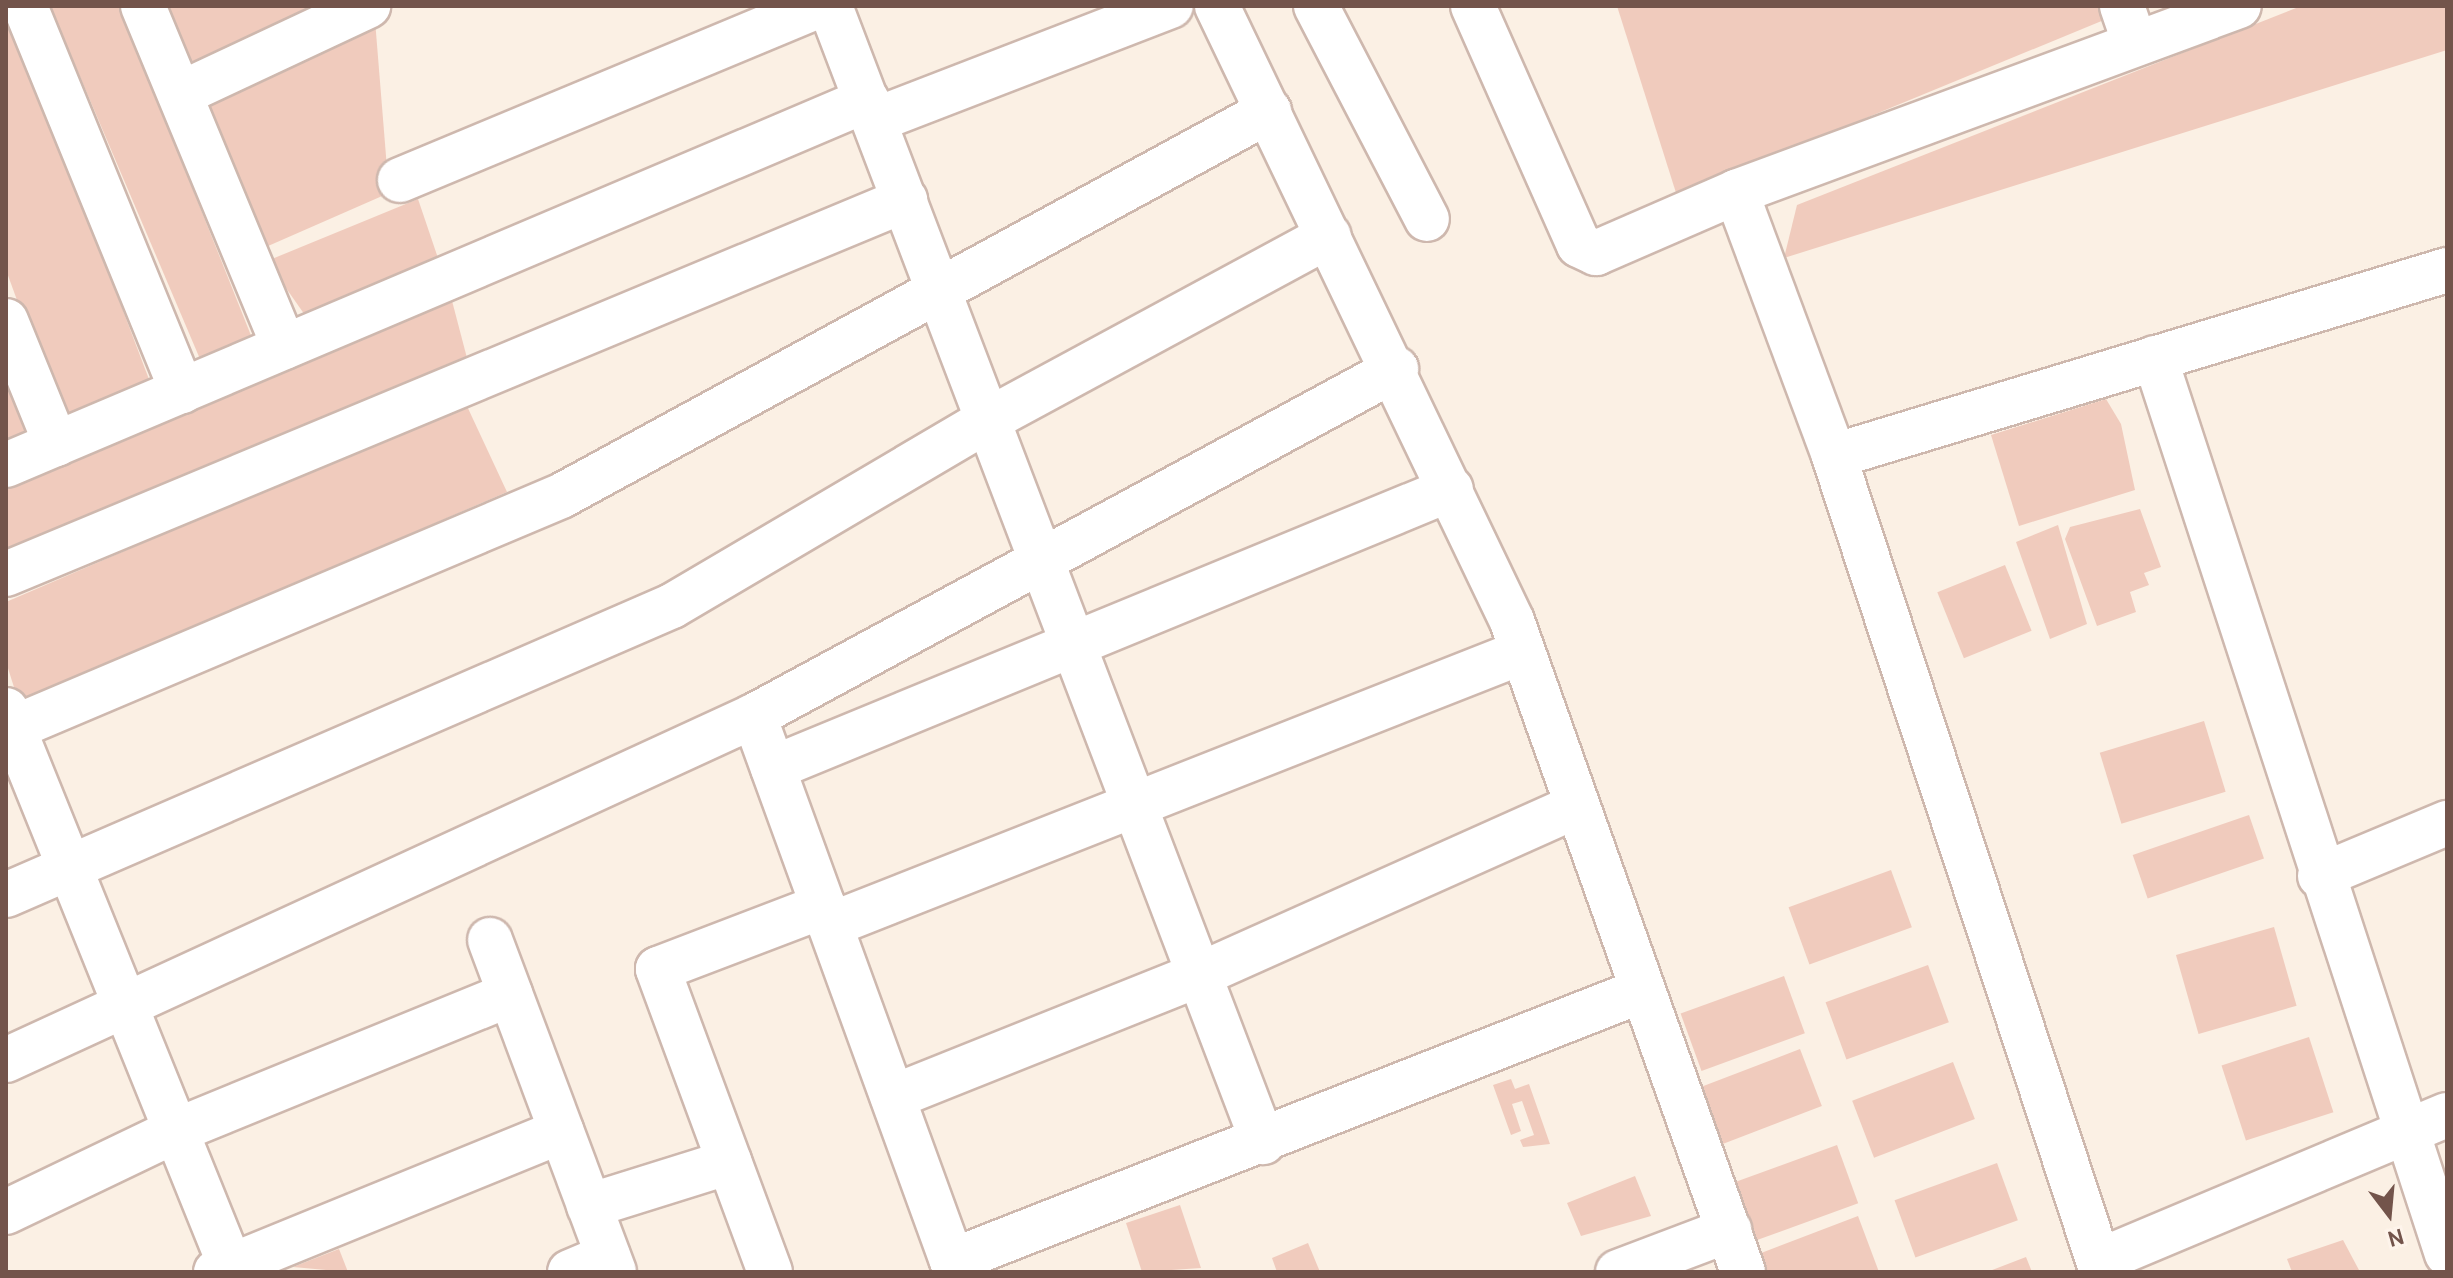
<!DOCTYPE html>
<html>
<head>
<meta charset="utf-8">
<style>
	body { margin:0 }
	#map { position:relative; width:2453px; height:1278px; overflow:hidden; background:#fbf0e4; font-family:Cabin,sans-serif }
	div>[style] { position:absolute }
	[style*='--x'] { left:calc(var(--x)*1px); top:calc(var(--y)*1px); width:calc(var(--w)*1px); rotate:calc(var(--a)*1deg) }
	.building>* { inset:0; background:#f0cbbd; transform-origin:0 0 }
	.roads { filter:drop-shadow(2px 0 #ceb8ae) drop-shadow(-2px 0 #ceb8ae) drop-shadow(0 2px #ceb8ae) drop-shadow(0 -2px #ceb8ae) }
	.minor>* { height:44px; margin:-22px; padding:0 22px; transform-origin:22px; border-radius:22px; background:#fff }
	span { translate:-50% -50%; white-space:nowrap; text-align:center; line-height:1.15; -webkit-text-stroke:6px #fef4eb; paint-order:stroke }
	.frame { position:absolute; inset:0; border:8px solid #73544b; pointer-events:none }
	.north { position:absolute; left:2349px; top:1174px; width:80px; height:80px; -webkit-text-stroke:6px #fef4eb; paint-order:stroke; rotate:164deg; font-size:22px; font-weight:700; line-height:32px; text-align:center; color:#73544b }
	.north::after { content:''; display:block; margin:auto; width:28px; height:36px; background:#73544b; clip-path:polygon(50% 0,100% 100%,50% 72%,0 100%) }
</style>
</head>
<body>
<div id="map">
	<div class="building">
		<div style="clip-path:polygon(8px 6px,150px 382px,63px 426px,6px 270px)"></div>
		<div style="clip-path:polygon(50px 6px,120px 6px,254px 343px,200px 359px)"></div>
		<div style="clip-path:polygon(158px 6px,330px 6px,190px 71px)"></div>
		<div style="clip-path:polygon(1617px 6px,2099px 6px,2104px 20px,1677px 196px)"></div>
		<div style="clip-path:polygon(2301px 6px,2447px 6px,2447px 50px,1784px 258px,1797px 205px)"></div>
		<div style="clip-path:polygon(375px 20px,389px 193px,259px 250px,196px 96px)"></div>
		<div style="clip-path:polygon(418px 199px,439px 261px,307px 318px,267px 261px)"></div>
		<div style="clip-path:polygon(451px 297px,467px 358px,6px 572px,6px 489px)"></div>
		<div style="clip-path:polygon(6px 383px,28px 438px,6px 445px)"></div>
		<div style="clip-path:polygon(2106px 399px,2121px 424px,2135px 490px,2019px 526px,1991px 435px)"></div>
		<div style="clip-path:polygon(466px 404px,507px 492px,19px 703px,6px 662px,6px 602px)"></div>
		<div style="clip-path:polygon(2140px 509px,2161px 567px,2144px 573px,2149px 585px,2130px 592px,2136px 612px,2097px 626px,2065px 539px,2070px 527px)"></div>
		<div style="clip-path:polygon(2058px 525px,2087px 624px,2050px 639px,2016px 542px)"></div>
		<div style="left:2005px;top:565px;width:71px;height:73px;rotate:68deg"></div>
		<div style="left:2204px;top:721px;width:74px;height:109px;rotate:73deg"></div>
		<div style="left:2249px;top:815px;width:46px;height:123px;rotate:71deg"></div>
		<div style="left:1891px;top:870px;width:61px;height:109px;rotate:70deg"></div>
		<div style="left:2274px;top:927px;width:82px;height:102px;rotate:74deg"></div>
		<div style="left:1928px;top:965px;width:61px;height:109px;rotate:70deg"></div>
		<div style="left:1784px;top:976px;width:61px;height:110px;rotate:70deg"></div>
		<div style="left:2309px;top:1037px;width:79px;height:92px;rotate:72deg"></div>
		<div style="left:1800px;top:1049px;width:61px;height:109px;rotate:69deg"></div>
		<div style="left:1953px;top:1062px;width:61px;height:108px;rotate:69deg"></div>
		<div style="clip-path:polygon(1511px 1079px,1515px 1089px,1529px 1084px,1550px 1144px,1523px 1147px,1520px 1140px,1534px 1135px,1522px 1101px,1512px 1104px,1521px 1131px,1511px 1135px,1493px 1085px)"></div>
		<div style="left:1837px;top:1145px;width:62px;height:109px;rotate:70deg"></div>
		<div style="left:1997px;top:1163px;width:61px;height:109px;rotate:70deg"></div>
		<div style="clip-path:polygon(1635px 1176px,1651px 1216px,1581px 1236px,1567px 1203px)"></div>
		<div style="clip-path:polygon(1180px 1205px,1201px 1268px,1142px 1272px,1126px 1223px)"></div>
		<div style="clip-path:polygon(1858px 1216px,1879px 1272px,1763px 1272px,1756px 1255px)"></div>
		<div style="clip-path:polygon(2343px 1240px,2360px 1272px,2292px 1272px,2287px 1259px)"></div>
		<div style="clip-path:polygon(1308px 1243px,1320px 1272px,1277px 1272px,1272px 1258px)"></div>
		<div style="clip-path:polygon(339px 1249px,348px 1272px,293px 1267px)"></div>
		<div style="clip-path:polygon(2026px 1257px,2032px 1272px,1987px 1272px)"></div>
	</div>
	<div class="roads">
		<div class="minor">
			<div style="--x:25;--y:6;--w:416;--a:67.8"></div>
			<div style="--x:143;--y:6;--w:369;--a:67.5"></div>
			<div style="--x:830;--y:6;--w:1216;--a:69.14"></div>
			<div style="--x:1217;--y:6;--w:682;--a:64.37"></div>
			<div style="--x:1512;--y:621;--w:691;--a:70.46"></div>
			<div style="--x:1316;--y:6;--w:240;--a:62.5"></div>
			<div style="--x:1473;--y:6;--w:261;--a:66.1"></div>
			<div style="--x:1579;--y:245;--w:19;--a:25"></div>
			<div style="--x:1596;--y:253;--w:153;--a:-23.5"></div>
			<div style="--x:1736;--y:192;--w:536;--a:-20.29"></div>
			<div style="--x:2122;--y:6;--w:40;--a:71.1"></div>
			<div style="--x:180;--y:94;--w:208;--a:-25.1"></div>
			<div style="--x:875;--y:120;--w:317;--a:-21.1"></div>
			<div style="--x:400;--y:180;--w:453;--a:-22.6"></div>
			<div style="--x:1736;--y:192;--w:282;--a:69.6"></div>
			<div style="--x:1834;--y:456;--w:859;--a:71.82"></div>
			<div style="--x:6;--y:321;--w:133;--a:67.9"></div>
			<div style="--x:2155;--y:358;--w:942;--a:71.95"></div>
			<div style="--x:1834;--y:456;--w:641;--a:-16.88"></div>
			<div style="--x:6;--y:465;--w:935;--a:-22.97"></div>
			<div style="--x:6;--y:574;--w:974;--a:-22.59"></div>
			<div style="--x:6;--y:710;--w:606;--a:68.01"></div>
			<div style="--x:754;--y:716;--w:580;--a:70.03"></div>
			<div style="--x:952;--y:1261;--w:742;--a:-21.41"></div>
			<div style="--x:6;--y:731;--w:603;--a:-22.95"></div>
			<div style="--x:561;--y:496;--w:806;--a:-28.54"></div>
			<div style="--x:773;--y:768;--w:733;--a:-22.37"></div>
			<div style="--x:2320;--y:876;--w:138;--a:-22.7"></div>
			<div style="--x:6;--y:895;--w:726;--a:-23.46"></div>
			<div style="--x:672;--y:606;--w:369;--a:-30.5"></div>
			<div style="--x:990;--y:419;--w:385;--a:-28.4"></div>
			<div style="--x:830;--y:925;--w:744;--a:-21.53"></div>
			<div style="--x:490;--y:940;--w:354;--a:69.5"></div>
			<div style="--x:6;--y:1060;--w:823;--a:-24.7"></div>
			<div style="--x:754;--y:716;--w:730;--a:-28.39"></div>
			<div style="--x:893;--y:1097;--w:332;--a:-21.8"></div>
			<div style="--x:1201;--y:974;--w:412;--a:-24.1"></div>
			<div style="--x:589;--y:1206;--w:147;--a:-17.4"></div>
			<div style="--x:6;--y:1212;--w:187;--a:-25.6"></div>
			<div style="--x:175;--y:1131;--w:362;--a:-22.2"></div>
			<div style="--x:2099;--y:1261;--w:377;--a:-22.8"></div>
			<div style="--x:216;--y:1272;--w:373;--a:-22.2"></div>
			<div style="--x:570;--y:1272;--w:41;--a:-22.8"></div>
			<div style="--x:770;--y:1272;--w:323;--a:-110.3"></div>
			<div style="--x:658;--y:969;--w:177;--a:-20.9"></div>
			<div style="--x:1618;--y:1272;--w:119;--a:-20.7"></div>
		</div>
	</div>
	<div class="frame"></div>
	<div class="north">N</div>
</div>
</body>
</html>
